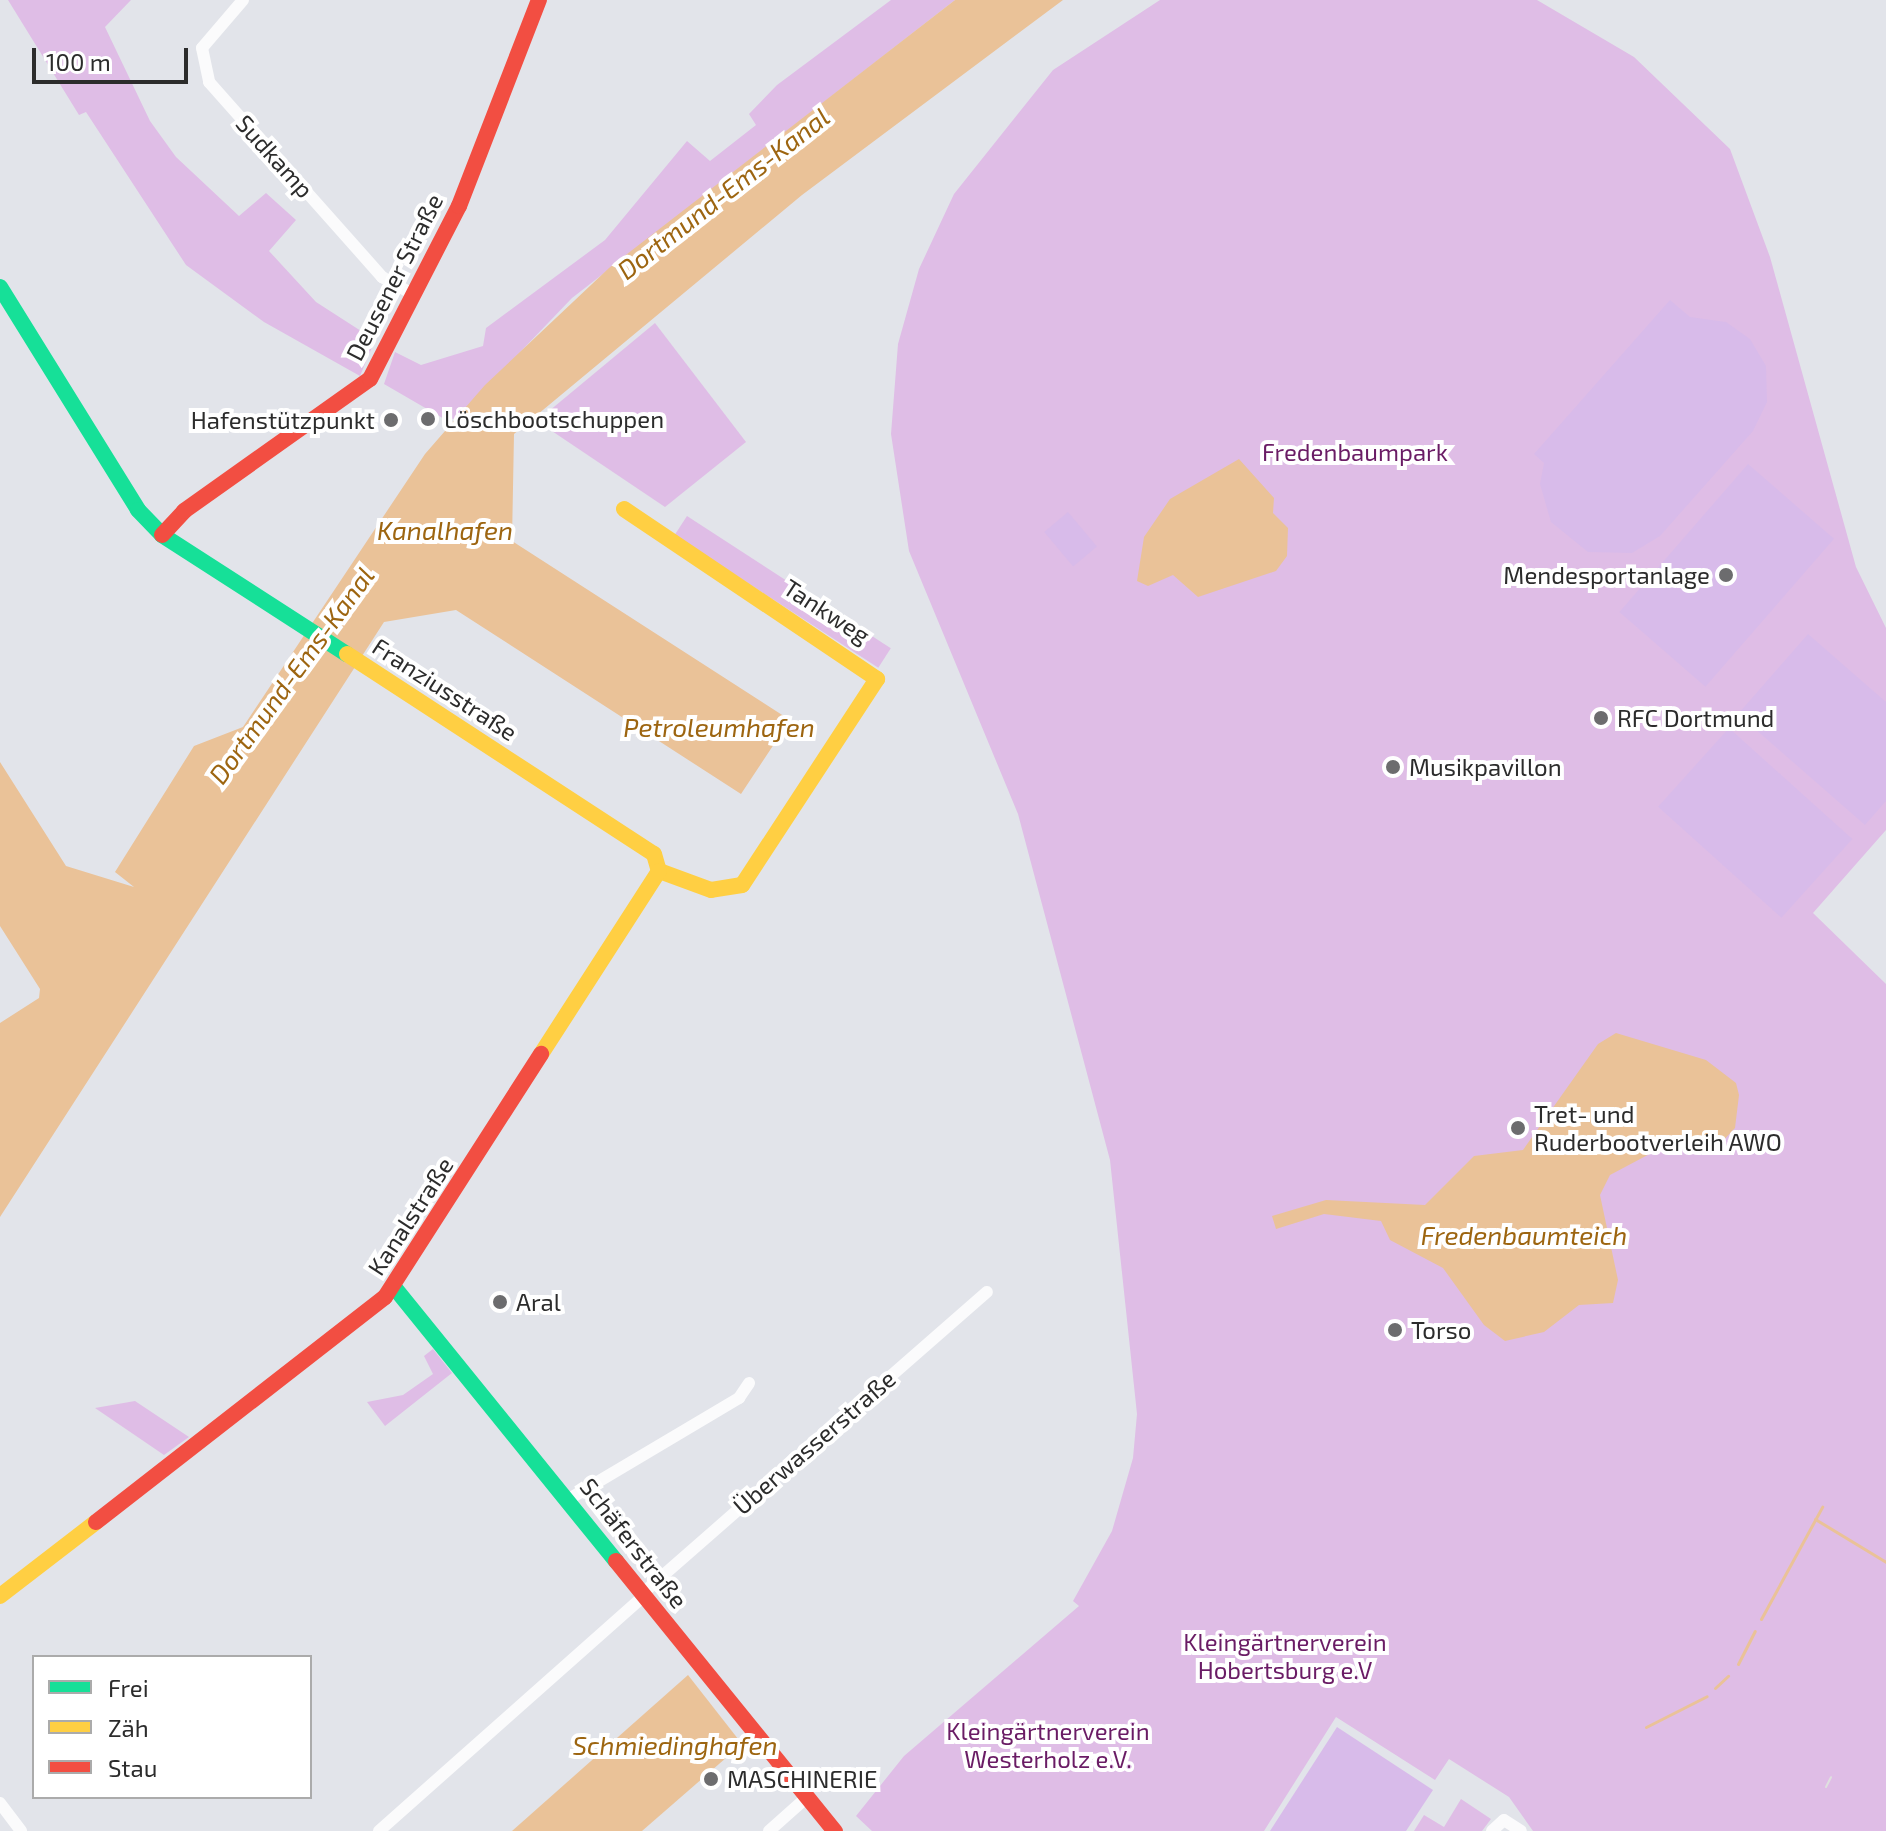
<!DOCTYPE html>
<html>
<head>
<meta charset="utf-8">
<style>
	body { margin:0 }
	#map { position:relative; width:1886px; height:1831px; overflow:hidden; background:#e2e4ea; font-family:"Exo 2",sans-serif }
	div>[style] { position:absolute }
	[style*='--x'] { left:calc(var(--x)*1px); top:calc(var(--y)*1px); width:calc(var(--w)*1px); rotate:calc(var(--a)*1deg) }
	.green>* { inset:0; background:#dfbde6; transform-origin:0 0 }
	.pitch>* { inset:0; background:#d8bbea; transform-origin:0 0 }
	.water>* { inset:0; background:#eac298 }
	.stream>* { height:3px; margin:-1.5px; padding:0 1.5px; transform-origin:1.5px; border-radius:1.5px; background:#eac298 }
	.street>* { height:12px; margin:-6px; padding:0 6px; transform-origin:6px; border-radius:6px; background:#fbfbfc }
	.fast>* { height:16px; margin:-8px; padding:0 8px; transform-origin:8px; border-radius:8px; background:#16e098 }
	.slow>* { height:16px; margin:-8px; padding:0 8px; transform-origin:8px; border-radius:8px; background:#ffcf43 }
	.jam>* { height:16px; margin:-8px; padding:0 8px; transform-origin:8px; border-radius:8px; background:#f24e42 }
	.tram>* { height:2px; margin:-1px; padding:0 1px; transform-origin:1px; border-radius:1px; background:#dfe0df }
	.dots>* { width:22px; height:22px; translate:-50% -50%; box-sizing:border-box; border:4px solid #fff; border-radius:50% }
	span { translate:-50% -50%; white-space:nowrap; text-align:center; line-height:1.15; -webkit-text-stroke:8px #fff; paint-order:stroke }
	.street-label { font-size:24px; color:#2c2c2c }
	.poi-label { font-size:24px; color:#2c2c2c }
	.left { translate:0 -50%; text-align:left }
	.right { translate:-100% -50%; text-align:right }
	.park-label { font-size:24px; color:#6a1c65 }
	.water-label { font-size:26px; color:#9d6510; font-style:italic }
	.legend { position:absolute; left:32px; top:1655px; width:280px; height:144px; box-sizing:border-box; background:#fff; border:2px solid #ababab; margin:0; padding:10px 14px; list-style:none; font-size:24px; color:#2c2c2c }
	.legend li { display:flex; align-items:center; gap:16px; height:40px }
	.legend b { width:40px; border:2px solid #ababab }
	.scale { position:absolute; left:32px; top:48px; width:156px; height:36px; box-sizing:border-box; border:4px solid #2c2c2c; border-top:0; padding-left:10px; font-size:24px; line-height:28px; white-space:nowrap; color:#2c2c2c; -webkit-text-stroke:6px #fff; paint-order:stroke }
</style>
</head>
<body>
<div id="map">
	<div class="green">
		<div style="clip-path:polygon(8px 0,131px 0,105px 27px,150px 121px,176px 157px,239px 216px,266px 193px,296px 220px,269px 251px,316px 302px,375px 340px,360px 376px,264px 322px,186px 265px,86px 112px,79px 115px)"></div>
		<div style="clip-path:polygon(891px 0,955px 0,572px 298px,457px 418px,446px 420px,384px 384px,395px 352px,421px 365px,483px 346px,486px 328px,605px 240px,687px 141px,710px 161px,756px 125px,749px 114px,777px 85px)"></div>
		<div style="clip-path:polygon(1160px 0,1537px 0,1634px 57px,1730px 149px,1770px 257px,1856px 567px,1886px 628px,1886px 830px,1813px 913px,1886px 984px,1886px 1831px,1533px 1831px,1509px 1797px,1449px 1759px,1435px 1780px,1336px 1717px,1264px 1831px,872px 1831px,856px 1816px,904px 1756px,1079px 1606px,1073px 1601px,1112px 1531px,1133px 1458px,1137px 1414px,1110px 1160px,1018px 814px,909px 551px,891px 434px,898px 344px,919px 269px,954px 194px,1053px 70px)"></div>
		<div style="clip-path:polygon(655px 323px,746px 442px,665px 507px,537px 421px)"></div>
		<div style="left:687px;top:516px;width:243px;height:23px;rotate:33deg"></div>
		<div style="clip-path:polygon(433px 1349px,452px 1373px,385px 1426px,367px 1402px,403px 1395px,433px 1374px,424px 1356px)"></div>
		<div style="clip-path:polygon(135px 1401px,189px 1437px,164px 1455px,95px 1408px)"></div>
		<div style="clip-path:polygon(1461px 1799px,1491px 1819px,1482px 1831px,1414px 1831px,1424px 1815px,1444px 1827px)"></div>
	</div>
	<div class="pitch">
		<div style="clip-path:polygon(1670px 300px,1690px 317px,1726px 322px,1750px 339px,1766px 366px,1767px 402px,1753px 431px,1660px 536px,1632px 553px,1588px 552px,1551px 522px,1540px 484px,1544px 463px,1534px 454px)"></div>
		<div style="left:1748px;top:464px;width:114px;height:196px;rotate:41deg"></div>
		<div style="left:1068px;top:512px;width:45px;height:31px;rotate:50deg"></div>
		<div style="clip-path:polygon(1808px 634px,1886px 702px,1886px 801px,1865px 825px,1738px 714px)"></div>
		<div style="left:1729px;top:728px;width:166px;height:106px;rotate:42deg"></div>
		<div style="clip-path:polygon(1337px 1727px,1433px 1790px,1406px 1831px,1270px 1831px)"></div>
	</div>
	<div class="water">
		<div style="clip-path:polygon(955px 0,1063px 0,802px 195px,514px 434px,512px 541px,790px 720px,741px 794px,456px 610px,384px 622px,0 1217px,0 1023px,39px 998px,40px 989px,0 926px,0 762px,66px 866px,134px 887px,115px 872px,194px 746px,243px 727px,425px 454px,485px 385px,609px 268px)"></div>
		<div style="clip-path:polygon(1239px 459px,1274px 498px,1273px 513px,1288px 528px,1287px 556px,1276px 571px,1198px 597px,1173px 575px,1148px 586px,1137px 581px,1144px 537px,1170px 499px)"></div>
		<div style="clip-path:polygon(1616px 1033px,1706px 1060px,1736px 1083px,1739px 1095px,1735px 1128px,1720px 1144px,1674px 1141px,1610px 1175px,1600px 1195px,1618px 1280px,1613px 1303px,1579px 1305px,1544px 1332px,1505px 1341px,1484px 1325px,1443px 1268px,1390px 1240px,1381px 1221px,1324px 1214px,1276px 1229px,1272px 1216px,1326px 1200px,1425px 1205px,1474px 1156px,1523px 1150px,1598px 1044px)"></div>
		<div style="clip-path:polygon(688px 1675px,742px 1744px,642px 1831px,512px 1831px)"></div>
	</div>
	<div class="stream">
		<div style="--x:1815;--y:1519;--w:83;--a:31.2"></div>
		<div style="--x:1761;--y:1619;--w:128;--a:-61.4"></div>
		<div style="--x:1738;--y:1664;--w:37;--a:-63"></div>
		<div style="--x:1715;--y:1688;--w:18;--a:-43"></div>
		<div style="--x:1646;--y:1727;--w:68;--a:-26.9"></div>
	</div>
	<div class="street">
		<div style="--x:243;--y:0;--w:63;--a:130.5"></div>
		<div style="--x:202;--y:48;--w:35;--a:78"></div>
		<div style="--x:209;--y:82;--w:261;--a:48.4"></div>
		<div style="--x:382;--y:277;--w:38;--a:29"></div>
		<div style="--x:569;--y:1499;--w:198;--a:-30.7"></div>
		<div style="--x:739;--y:1398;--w:18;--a:-56"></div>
		<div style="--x:643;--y:1593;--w:457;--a:-41.2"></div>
		<div style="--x:0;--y:1803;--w:35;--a:53"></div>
		<div style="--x:379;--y:1831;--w:356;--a:-41.6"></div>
		<div style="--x:769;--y:1831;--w:50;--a:-41.7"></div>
		<div style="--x:1492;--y:1831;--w:16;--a:-43"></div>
		<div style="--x:1504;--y:1820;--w:20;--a:33"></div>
	</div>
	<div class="fast">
		<div style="--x:0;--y:287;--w:262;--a:58.2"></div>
		<div style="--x:138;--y:510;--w:35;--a:46"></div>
		<div style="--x:162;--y:535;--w:220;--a:32.8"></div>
		<div style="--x:394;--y:1287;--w:353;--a:51"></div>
	</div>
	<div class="slow">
		<div style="--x:624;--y:509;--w:305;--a:33.9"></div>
		<div style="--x:877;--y:679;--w:246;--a:123.2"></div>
		<div style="--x:742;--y:885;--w:31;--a:171"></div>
		<div style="--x:711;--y:890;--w:55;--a:-159.9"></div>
		<div style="--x:347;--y:654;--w:366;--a:33.1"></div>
		<div style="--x:654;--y:854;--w:18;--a:74"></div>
		<div style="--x:659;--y:871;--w:218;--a:122.8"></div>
		<div style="--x:0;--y:1596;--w:121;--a:-37.6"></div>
	</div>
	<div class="jam">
		<div style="--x:162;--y:535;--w:33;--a:-47"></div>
		<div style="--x:184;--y:511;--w:228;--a:-35.4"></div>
		<div style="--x:370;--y:379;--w:195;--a:-62.8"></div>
		<div style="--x:459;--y:206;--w:221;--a:-68.8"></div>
		<div style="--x:96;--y:1522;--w:366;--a:-37.9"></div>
		<div style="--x:385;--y:1297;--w:289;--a:-57.3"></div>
		<div style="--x:616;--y:1561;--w:348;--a:51"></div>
	</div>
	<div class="tram">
		<div style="--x:1826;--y:1787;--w:11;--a:-63"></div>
	</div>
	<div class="dots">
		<div style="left:428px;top:419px;background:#6c6c6e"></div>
		<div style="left:391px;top:420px;background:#6c6c6e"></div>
		<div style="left:1726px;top:575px;background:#6c6c6e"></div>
		<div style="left:1601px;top:718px;background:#6c6c6e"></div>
		<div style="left:1393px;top:767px;background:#6c6c6e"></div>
		<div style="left:1518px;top:1128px;background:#6c6c6e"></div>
		<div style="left:500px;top:1302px;background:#6c6c6e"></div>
		<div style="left:1395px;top:1330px;background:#6c6c6e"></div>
		<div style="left:711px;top:1779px;background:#6c6c6e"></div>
	</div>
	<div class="street-label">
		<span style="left:275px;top:156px;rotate:48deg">Sudkamp</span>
		<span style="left:394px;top:277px;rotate:-63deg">Deusener Straße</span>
		<span style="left:827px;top:611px;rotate:33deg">Tankweg</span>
		<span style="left:445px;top:689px;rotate:33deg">Franziusstraße</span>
		<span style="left:410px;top:1216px;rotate:-57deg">Kanalstraße</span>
		<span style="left:814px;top:1442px;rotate:-41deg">Überwasserstraße</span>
		<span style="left:634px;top:1543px;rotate:52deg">Schäferstraße</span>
	</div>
	<div class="poi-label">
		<span class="left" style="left:444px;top:419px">Löschbootschuppen</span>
		<span class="right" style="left:375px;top:420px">Hafenstützpunkt</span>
		<span class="right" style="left:1710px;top:575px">Mendesportanlage</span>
		<span class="left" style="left:1617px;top:718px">RFC Dortmund</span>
		<span class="left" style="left:1409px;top:767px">Musikpavillon</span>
		<span class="left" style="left:1534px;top:1128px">Tret- und<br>Ruderbootverleih AWO</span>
		<span class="left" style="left:516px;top:1302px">Aral</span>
		<span class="left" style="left:1411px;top:1330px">Torso</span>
		<span class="left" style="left:727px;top:1779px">MASCHINERIE</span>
	</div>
	<div class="park-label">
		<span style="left:1355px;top:452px">Fredenbaumpark</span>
		<span style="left:1285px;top:1656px">Kleingärtnerverein<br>Hobertsburg e.V</span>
		<span style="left:1048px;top:1745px">Kleingärtnerverein<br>Westerholz e.V.</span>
	</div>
	<div class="water-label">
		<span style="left:723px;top:193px;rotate:-38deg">Dortmund-Ems-Kanal</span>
		<span style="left:445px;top:530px">Kanalhafen</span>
		<span style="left:291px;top:675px;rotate:-54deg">Dortmund-Ems-Kanal</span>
		<span style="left:719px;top:727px">Petroleumhafen</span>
		<span style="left:1524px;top:1235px">Fredenbaumteich</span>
		<span style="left:675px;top:1745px">Schmiedinghafen</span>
	</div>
	<ul class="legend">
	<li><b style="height:10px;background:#16e098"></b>Frei</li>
	<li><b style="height:10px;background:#ffcf43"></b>Zäh</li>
	<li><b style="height:10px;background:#f24e42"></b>Stau</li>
	</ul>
	<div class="scale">100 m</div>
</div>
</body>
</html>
